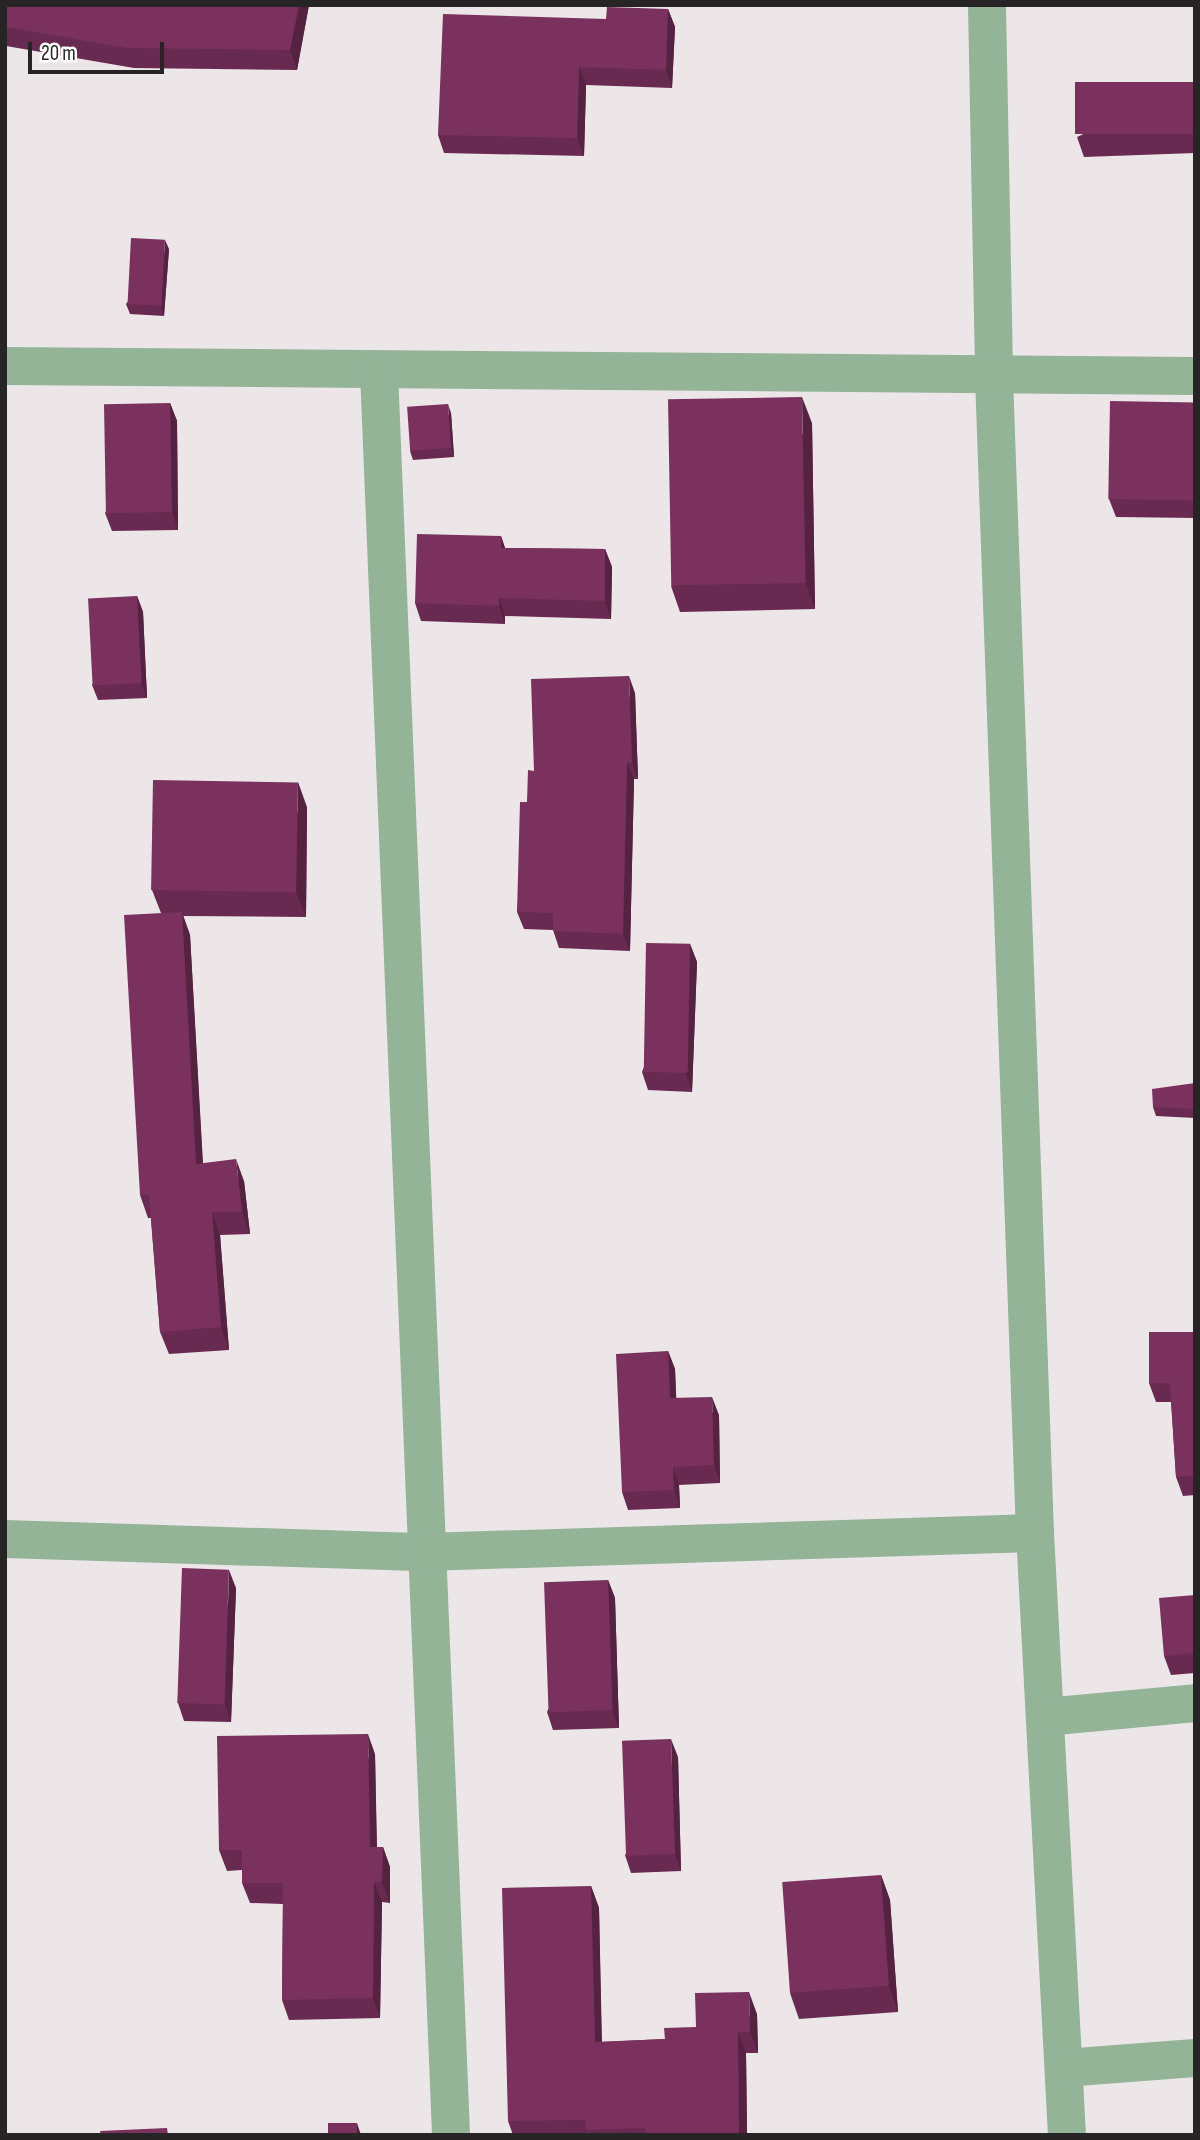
<!DOCTYPE html>
<html>
<head>
<meta charset="utf-8">
<style>
	body { margin:0 }
	#map { position:relative; width:1200px; height:2140px; overflow:hidden; background:#ede6e9; font-family:"Sofia Sans Condensed",sans-serif }
	div>[style] { position:absolute }
	[style*='--x'] { left:calc(var(--x)*1px); top:calc(var(--y)*1px); width:calc(var(--w)*1px); rotate:calc(var(--a)*1deg) }
	.minor>* { height:38px; margin:-19px; padding:0 19px; transform-origin:19px; border-radius:19px; background:#94b498 }
	.wall>* { inset:0; background:#692a51 }
	.shaded-wall>* { inset:0; background:#552242 }
	.building>* { inset:0; background:#7a315e; transform-origin:0 0 }
	span { translate:-50% -50%; white-space:nowrap; text-align:center; line-height:1.15; -webkit-text-stroke:7px #fff; paint-order:stroke }
	.frame { position:absolute; inset:0; border:7px solid #262425; pointer-events:none }
	.scale { position:absolute; left:28px; top:42px; width:136px; height:32px; box-sizing:border-box; border:4px solid #262425; border-top:0; padding-left:9px; font-size:21px; line-height:24px; white-space:nowrap; color:#262425; -webkit-text-stroke:5px #fff; paint-order:stroke }
</style>
</head>
<body>
<div id="map">
	<div class="minor">
		<div style="--x:987;--y:5;--w:372;--a:88.9"></div>
		<div style="--x:994;--y:377;--w:1157;--a:87.97"></div>
		<div style="--x:1035;--y:1533;--w:603;--a:86.96"></div>
		<div style="--x:5;--y:366;--w:1190;--a:0.48"></div>
		<div style="--x:379;--y:372;--w:1764;--a:87.66"></div>
		<div style="--x:5;--y:1539;--w:420;--a:1.8"></div>
		<div style="--x:425;--y:1552;--w:610;--a:-1.78"></div>
		<div style="--x:1045;--y:1717;--w:151;--a:-5.3"></div>
		<div style="--x:1064;--y:2068;--w:131;--a:-4.4"></div>
	</div>
	<div class="wall">
		<div style="clip-path:polygon(5px 5px,309px 5px,297px 70px,134px 68px,6px 46px,5px 53px)"></div>
		<div style="clip-path:polygon(668px 9px,675px 27px,672px 88px,586px 85px,584px 156px,444px 153px,438px 135px)"></div>
		<div style="clip-path:polygon(1195px 82px,1195px 153px,1084px 157px,1077px 137px)"></div>
		<div style="clip-path:polygon(169px 249px,164px 316px,130px 314px,126px 304px)"></div>
		<div style="clip-path:polygon(1195px 402px,1195px 518px,1116px 517px,1109px 499px)"></div>
		<div style="clip-path:polygon(170px 403px,177px 421px,178px 530px,112px 531px,105px 513px)"></div>
		<div style="clip-path:polygon(451px 413px,454px 457px,413px 460px,410px 451px)"></div>
		<div style="clip-path:polygon(812px 423px,815px 609px,680px 612px,671px 586px)"></div>
		<div style="clip-path:polygon(501px 536px,505px 548px,605px 549px,612px 567px,611px 619px,505px 616px,505px 624px,421px 621px,415px 603px)"></div>
		<div style="clip-path:polygon(137px 596px,143px 612px,147px 698px,98px 700px,92px 685px)"></div>
		<div style="clip-path:polygon(635px 693px,638px 779px,634px 779px,630px 951px,559px 948px,553px 930px,524px 929px,517px 912px,527px 802px,534px 771px)"></div>
		<div style="clip-path:polygon(307px 807px,306px 917px,183px 916px,190px 935px,203px 1163px,244px 1181px,250px 1234px,220px 1235px,229px 1350px,169px 1354px,160px 1332px,151px 1218px,148px 1218px,140px 1195px,161px 913px,152px 890px)"></div>
		<div style="clip-path:polygon(690px 944px,697px 962px,692px 1092px,648px 1090px,642px 1072px)"></div>
		<div style="clip-path:polygon(1195px 1083px,1195px 1118px,1156px 1116px,1153px 1107px)"></div>
		<div style="clip-path:polygon(1195px 1332px,1195px 1495px,1183px 1496px,1176px 1477px,1171px 1402px,1156px 1402px,1149px 1383px)"></div>
		<div style="clip-path:polygon(668px 1351px,675px 1369px,676px 1398px,719px 1415px,720px 1483px,679px 1485px,680px 1508px,628px 1510px,622px 1492px)"></div>
		<div style="clip-path:polygon(608px 1580px,615px 1598px,619px 1728px,553px 1730px,547px 1712px)"></div>
		<div style="clip-path:polygon(236px 1588px,231px 1722px,184px 1721px,178px 1703px)"></div>
		<div style="clip-path:polygon(1195px 1595px,1195px 1673px,1171px 1675px,1164px 1656px)"></div>
		<div style="clip-path:polygon(375px 1754px,377px 1847px,383px 1847px,390px 1867px,390px 1903px,382px 1902px,380px 2018px,289px 2020px,282px 2000px,283px 1904px,250px 1903px,242px 1883px,242px 1870px,227px 1871px,219px 1850px)"></div>
		<div style="clip-path:polygon(678px 1757px,681px 1871px,631px 1873px,625px 1855px)"></div>
		<div style="clip-path:polygon(881px 1875px,890px 1900px,898px 2012px,799px 2019px,790px 1993px)"></div>
		<div style="clip-path:polygon(591px 1886px,599px 1908px,602px 2042px,665px 2039px,696px 2027px,757px 2014px,758px 2053px,746px 2053px,747px 2135px,513px 2135px,508px 2121px)"></div>
	</div>
	<div class="shaded-wall">
		<div style="clip-path:polygon(299px 5px,309px 5px,297px 70px,290px 50px)"></div>
		<div style="clip-path:polygon(668px 9px,675px 27px,672px 88px,666px 70px)"></div>
		<div style="clip-path:polygon(579px 67px,586px 85px,584px 156px,577px 138px)"></div>
		<div style="clip-path:polygon(165px 240px,169px 249px,164px 316px,161px 307px)"></div>
		<div style="clip-path:polygon(802px 397px,812px 423px,815px 609px,806px 583px)"></div>
		<div style="clip-path:polygon(170px 403px,177px 421px,178px 530px,172px 512px)"></div>
		<div style="clip-path:polygon(448px 404px,451px 413px,454px 457px,451px 448px)"></div>
		<div style="clip-path:polygon(501px 536px,507px 554px,501px 548px)"></div>
		<div style="clip-path:polygon(605px 549px,612px 567px,611px 619px,605px 601px)"></div>
		<div style="clip-path:polygon(137px 596px,143px 612px,147px 698px,141px 683px)"></div>
		<div style="clip-path:polygon(499px 598px,505px 616px,505px 624px,499px 606px)"></div>
		<div style="clip-path:polygon(629px 676px,635px 693px,638px 779px,632px 762px)"></div>
		<div style="clip-path:polygon(627px 762px,634px 779px,630px 951px,623px 934px)"></div>
		<div style="clip-path:polygon(298px 782px,307px 807px,306px 917px,296px 892px)"></div>
		<div style="clip-path:polygon(182px 912px,190px 935px,204px 1187px,196px 1164px)"></div>
		<div style="clip-path:polygon(690px 944px,697px 962px,692px 1092px,686px 1074px)"></div>
		<div style="clip-path:polygon(236px 1159px,244px 1181px,250px 1234px,242px 1212px)"></div>
		<div style="clip-path:polygon(212px 1212px,220px 1235px,229px 1350px,221px 1327px)"></div>
		<div style="clip-path:polygon(668px 1351px,675px 1369px,677px 1416px,670px 1398px)"></div>
		<div style="clip-path:polygon(712px 1397px,719px 1415px,720px 1483px,714px 1465px)"></div>
		<div style="clip-path:polygon(673px 1467px,679px 1485px,680px 1508px,674px 1490px)"></div>
		<div style="clip-path:polygon(229px 1570px,236px 1588px,231px 1722px,225px 1704px)"></div>
		<div style="clip-path:polygon(608px 1580px,615px 1598px,619px 1728px,612px 1710px)"></div>
		<div style="clip-path:polygon(368px 1734px,375px 1754px,377px 1867px,370px 1847px)"></div>
		<div style="clip-path:polygon(671px 1739px,678px 1757px,681px 1871px,675px 1854px)"></div>
		<div style="clip-path:polygon(383px 1847px,390px 1867px,390px 1903px,382px 1882px)"></div>
		<div style="clip-path:polygon(881px 1875px,890px 1900px,898px 2012px,889px 1986px)"></div>
		<div style="clip-path:polygon(374px 1882px,382px 1902px,380px 2018px,373px 1998px)"></div>
		<div style="clip-path:polygon(591px 1886px,599px 1908px,602px 2064px,595px 2042px)"></div>
		<div style="clip-path:polygon(749px 1992px,757px 2014px,758px 2053px,750px 2032px)"></div>
		<div style="clip-path:polygon(738px 2032px,746px 2053px,747px 2135px,739px 2135px)"></div>
		<div style="clip-path:polygon(357px 2123px,361px 2135px,357px 2135px)"></div>
	</div>
	<div class="building">
		<div style="clip-path:polygon(5px 5px,299px 5px,290px 50px,127px 48px,5px 27px)"></div>
		<div style="clip-path:polygon(607px 7px,668px 9px,666px 70px,579px 67px,577px 138px,438px 135px,443px 14px,606px 19px)"></div>
		<div style="left:1195px;top:82px;width:52px;height:120px;rotate:90deg"></div>
		<div style="left:131px;top:238px;width:34px;height:66px;rotate:3deg"></div>
		<div style="left:802px;top:397px;width:186px;height:134px;rotate:89deg"></div>
		<div style="left:1110px;top:401px;width:85px;height:98px;rotate:1deg"></div>
		<div style="left:170px;top:403px;width:109px;height:66px;rotate:89deg"></div>
		<div style="left:448px;top:404px;width:44px;height:41px;rotate:86deg"></div>
		<div style="clip-path:polygon(417px 534px,501px 536px,501px 548px,605px 549px,605px 601px,499px 598px,499px 606px,415px 603px)"></div>
		<div style="left:137px;top:596px;width:87px;height:49px;rotate:87deg"></div>
		<div style="clip-path:polygon(629px 676px,632px 762px,627px 762px,623px 934px,553px 931px,553px 913px,517px 912px,520px 802px,527px 802px,528px 770px,534px 771px,531px 679px)"></div>
		<div style="left:153px;top:780px;width:145px;height:110px;rotate:1deg"></div>
		<div style="clip-path:polygon(182px 912px,196px 1164px,236px 1159px,242px 1212px,212px 1212px,221px 1327px,160px 1332px,149px 1195px,140px 1195px,124px 915px)"></div>
		<div style="left:646px;top:943px;width:44px;height:129px;rotate:1deg"></div>
		<div style="clip-path:polygon(1195px 1083px,1195px 1109px,1153px 1107px,1152px 1089px)"></div>
		<div style="clip-path:polygon(1149px 1332px,1195px 1332px,1195px 1475px,1176px 1477px,1170px 1383px,1149px 1383px)"></div>
		<div style="clip-path:polygon(668px 1351px,670px 1398px,712px 1397px,714px 1465px,673px 1467px,674px 1490px,622px 1492px,616px 1354px)"></div>
		<div style="left:182px;top:1568px;width:47px;height:135px;rotate:2deg"></div>
		<div style="left:608px;top:1580px;width:130px;height:64px;rotate:88deg"></div>
		<div style="clip-path:polygon(1195px 1595px,1195px 1653px,1164px 1656px,1159px 1598px)"></div>
		<div style="clip-path:polygon(368px 1734px,370px 1847px,383px 1847px,382px 1882px,374px 1882px,373px 1998px,282px 2000px,283px 1883px,242px 1883px,242px 1850px,219px 1850px,217px 1736px)"></div>
		<div style="left:671px;top:1739px;width:115px;height:49px;rotate:88deg"></div>
		<div style="left:881px;top:1875px;width:111px;height:99px;rotate:86deg"></div>
		<div style="clip-path:polygon(591px 1886px,595px 2042px,665px 2039px,664px 2028px,696px 2027px,695px 1993px,749px 1992px,750px 2032px,738px 2032px,739px 2135px,646px 2135px,645px 2128px,586px 2130px,585px 2120px,508px 2121px,502px 1888px)"></div>
		<div style="left:328px;top:2123px;width:29px;height:12px"></div>
		<div style="clip-path:polygon(167px 2128px,168px 2135px,101px 2135px,100px 2131px)"></div>
	</div>
	<div class="frame"></div>
	<div class="scale">20 m</div>
</div>
</body>
</html>
